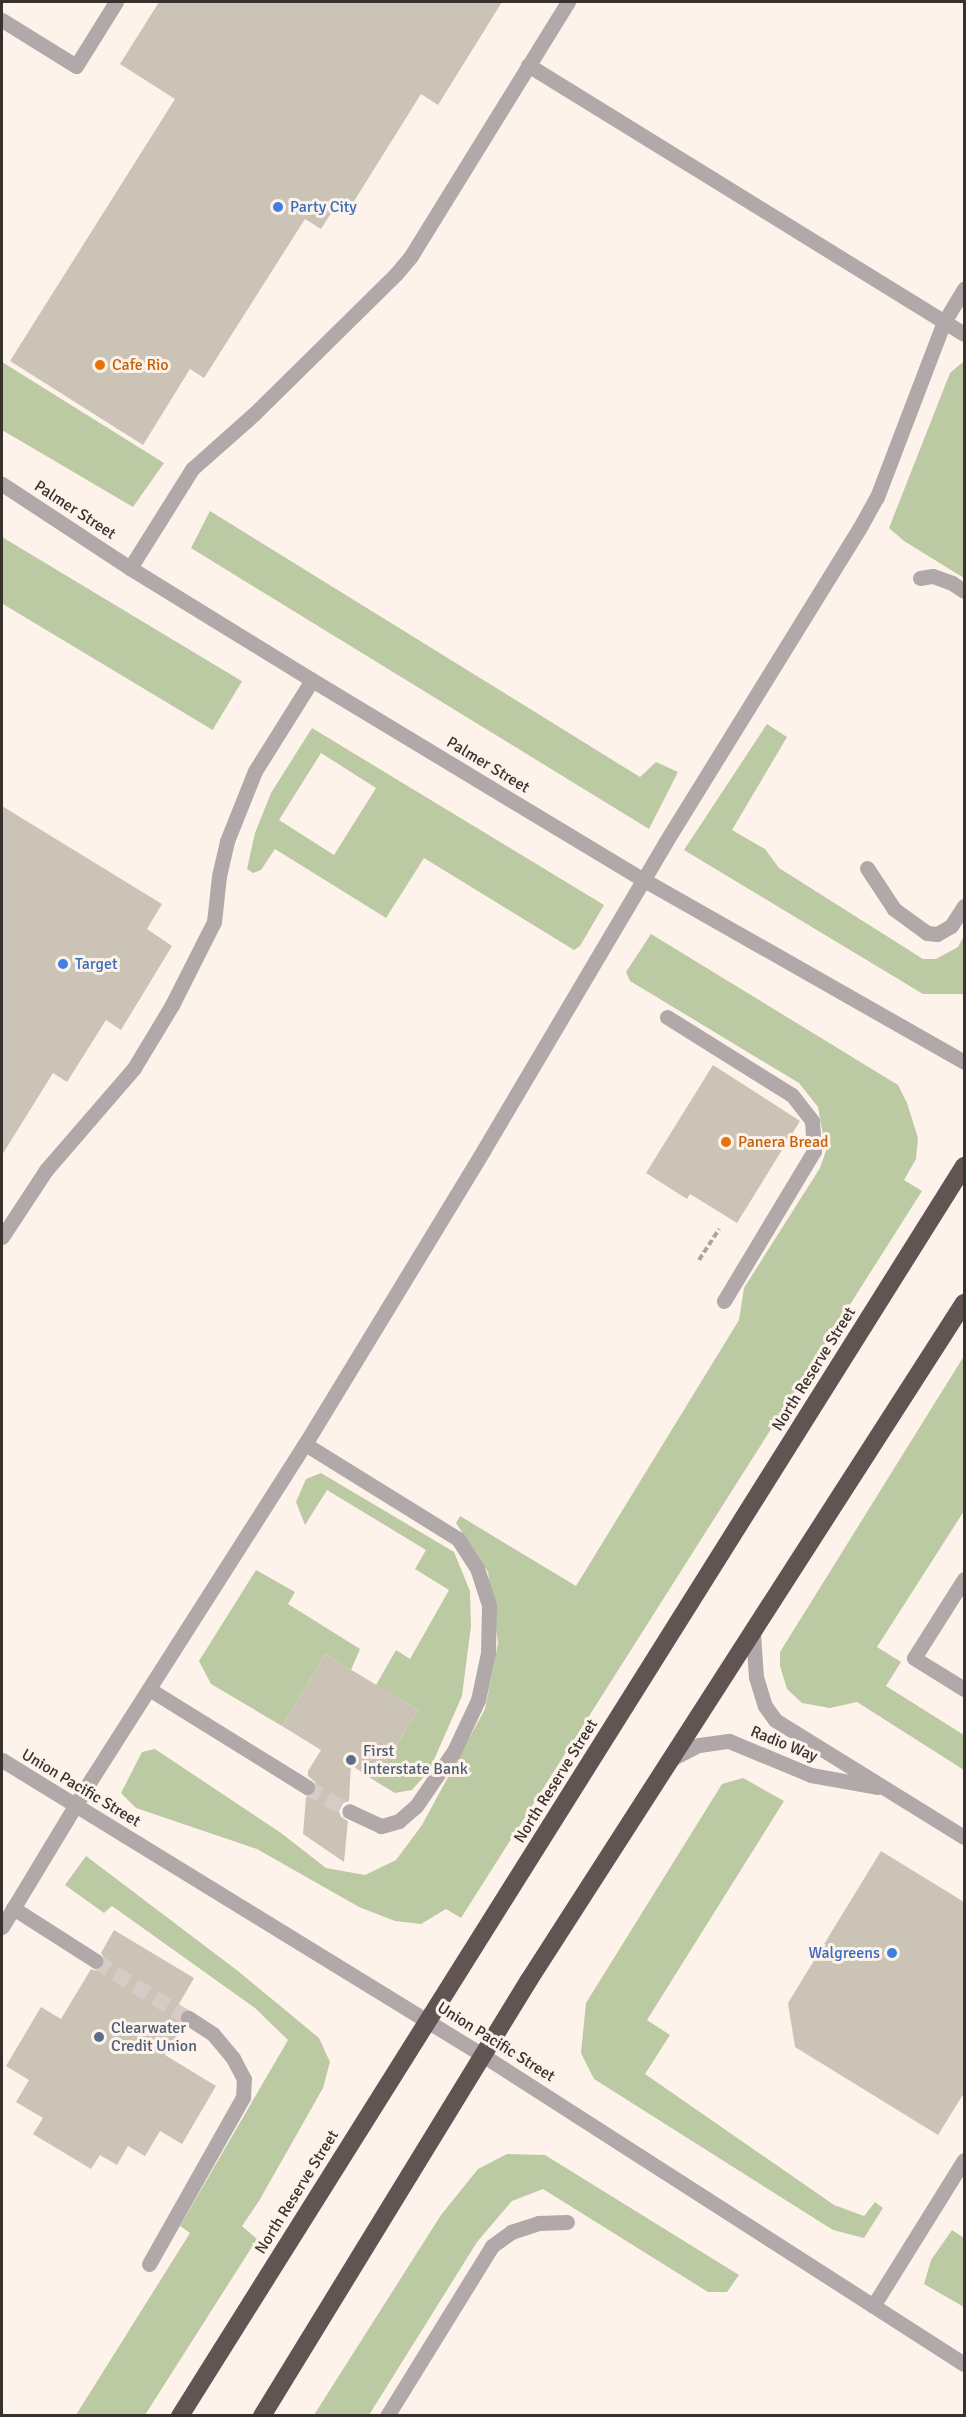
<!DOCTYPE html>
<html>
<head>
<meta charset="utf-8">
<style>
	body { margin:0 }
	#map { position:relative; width:966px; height:2417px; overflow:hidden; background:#fef3eb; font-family:Signika,sans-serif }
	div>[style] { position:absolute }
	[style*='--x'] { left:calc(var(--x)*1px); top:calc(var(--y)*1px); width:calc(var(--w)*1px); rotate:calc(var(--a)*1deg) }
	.green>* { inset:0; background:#bbcaa2; transform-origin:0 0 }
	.building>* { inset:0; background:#cbc3b6 }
	.minor-tunnel>* { height:15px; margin-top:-7.5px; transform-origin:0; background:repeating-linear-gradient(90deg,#d6ccc5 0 15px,transparent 0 23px) }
	.path>* { height:4px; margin-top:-2px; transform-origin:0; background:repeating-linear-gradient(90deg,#aca39d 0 6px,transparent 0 9px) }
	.minor>* { height:15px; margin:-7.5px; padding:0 7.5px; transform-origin:7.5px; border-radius:7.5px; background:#b1a9a9 }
	.highway>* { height:18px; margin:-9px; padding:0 9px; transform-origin:9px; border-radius:9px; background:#635454 }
	.dots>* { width:16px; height:16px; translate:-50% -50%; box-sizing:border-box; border:3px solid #fef3eb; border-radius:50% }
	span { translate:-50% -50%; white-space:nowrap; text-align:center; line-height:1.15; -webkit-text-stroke:6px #fef3eb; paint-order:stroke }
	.shop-label { font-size:16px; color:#366cbe }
	.left { translate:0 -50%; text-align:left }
	.right { translate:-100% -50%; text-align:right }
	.food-label { font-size:16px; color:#c56008 }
	.street-label { font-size:16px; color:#38322f }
	.service-label { font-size:16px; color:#4e5e75 }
	.frame { position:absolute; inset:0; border:3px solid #38322f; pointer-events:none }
</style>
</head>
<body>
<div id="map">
	<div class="green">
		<div style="clip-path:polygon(964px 361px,964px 578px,904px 541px,889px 528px,950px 373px)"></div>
		<div style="clip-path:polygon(2px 362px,164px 463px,133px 507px,2px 430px)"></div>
		<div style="clip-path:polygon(210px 511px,640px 777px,656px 762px,678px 772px,649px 829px,191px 548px)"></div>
		<div style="left:2px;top:537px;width:280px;height:57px;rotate:31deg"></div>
		<div style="clip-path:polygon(767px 724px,787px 737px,732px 830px,765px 849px,779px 868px,923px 959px,936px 959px,958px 947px,964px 936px,964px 994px,923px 994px,684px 850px)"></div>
		<div style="clip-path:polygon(evenodd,312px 728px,604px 905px,580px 946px,574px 950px,424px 858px,386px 918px,275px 849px,261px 870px,253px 873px,247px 869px,255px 833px,271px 793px,312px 728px,321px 753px,376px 788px,334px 855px,279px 820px,321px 753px)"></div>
		<div style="clip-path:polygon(651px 934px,898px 1085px,907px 1103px,918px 1138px,916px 1159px,904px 1180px,922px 1191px,461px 1918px,446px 1909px,421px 1924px,395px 1921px,359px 1907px,257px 1849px,136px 1808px,121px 1793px,142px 1752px,155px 1749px,281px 1833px,326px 1868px,365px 1875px,396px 1860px,422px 1825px,485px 1709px,498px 1643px,488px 1572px,456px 1523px,460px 1516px,576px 1586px,739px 1320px,744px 1288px,820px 1168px,826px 1151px,818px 1107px,799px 1083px,630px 981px,626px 972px)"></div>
		<div style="clip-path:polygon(964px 1356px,964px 1511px,877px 1647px,901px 1662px,886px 1686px,964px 1735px,964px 1770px,857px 1702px,830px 1708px,802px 1703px,787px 1689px,780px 1666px,780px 1652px)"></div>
		<div style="clip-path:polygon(321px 1473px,454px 1552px,470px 1591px,471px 1626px,462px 1696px,429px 1771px,412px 1790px,395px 1793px,375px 1781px,418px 1710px,376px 1685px,396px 1650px,410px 1659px,449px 1590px,415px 1569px,426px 1550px,327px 1490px,305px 1525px,296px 1502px,306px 1479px)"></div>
		<div style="clip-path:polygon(256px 1570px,295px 1592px,288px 1604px,360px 1649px,351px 1670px,325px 1654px,282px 1726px,211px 1684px,199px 1661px)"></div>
		<div style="clip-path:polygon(743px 1778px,784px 1801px,647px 2020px,670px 2035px,645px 2074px,834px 2205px,864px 2216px,875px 2202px,883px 2208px,864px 2238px,833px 2230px,594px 2079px,581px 2053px,586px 2003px,722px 1784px)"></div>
		<div style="clip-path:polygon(86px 1856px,238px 1971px,319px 2038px,330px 2062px,323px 2088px,259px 2201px,242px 2226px,257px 2239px,145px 2415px,76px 2415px,190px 2233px,180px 2226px,288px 2040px,255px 2008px,112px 1906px,104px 1913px,65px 1885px)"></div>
		<div style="clip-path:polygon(507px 2154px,545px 2155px,739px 2275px,727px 2292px,708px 2292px,543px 2189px,512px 2201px,477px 2242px,369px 2415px,314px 2415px,441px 2215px,478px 2169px)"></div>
		<div style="clip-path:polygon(952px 2230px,964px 2238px,964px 2307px,924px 2284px,931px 2260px)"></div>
	</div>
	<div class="building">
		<div style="clip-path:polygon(159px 2px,502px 2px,438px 105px,421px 94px,351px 206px,340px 199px,321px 229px,305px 219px,204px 378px,190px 369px,143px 445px,10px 361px,175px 99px,120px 64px)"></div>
		<div style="clip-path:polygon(2px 806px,162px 904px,147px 929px,172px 946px,121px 1030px,106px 1020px,67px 1082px,53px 1073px,2px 1155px)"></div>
		<div style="clip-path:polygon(713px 1065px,800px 1121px,737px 1223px,690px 1194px,687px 1199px,646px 1173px)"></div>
		<div style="clip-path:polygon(325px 1654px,418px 1710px,375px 1781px,351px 1765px,349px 1801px,343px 1803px,339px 1811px,341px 1817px,348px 1821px,344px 1862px,303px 1834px,306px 1797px,312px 1795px,317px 1788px,315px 1782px,308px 1776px,308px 1771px,321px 1750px,282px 1726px)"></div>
		<div style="clip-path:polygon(881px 1851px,964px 1902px,964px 2093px,938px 2135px,795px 2047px,788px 2003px)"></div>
		<div style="clip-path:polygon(114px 1930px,194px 1978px,175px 2011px,180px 2013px,179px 2022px,183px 2026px,165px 2055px,216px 2086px,182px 2144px,160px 2131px,145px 2156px,128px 2146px,117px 2165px,100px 2155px,91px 2169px,33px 2134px,43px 2118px,16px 2102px,29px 2080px,6px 2066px,41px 2007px,61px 2019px,91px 1969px,96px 1971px,104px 1967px,106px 1961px,101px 1953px)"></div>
	</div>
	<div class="minor-tunnel">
		<div style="--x:307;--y:1787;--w:48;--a:29.7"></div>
		<div style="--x:96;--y:1961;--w:108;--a:31.8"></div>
	</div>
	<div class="path">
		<div style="--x:699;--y:1260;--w:37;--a:-57"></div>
	</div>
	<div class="minor">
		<div style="--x:2;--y:20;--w:87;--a:31.9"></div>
		<div style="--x:76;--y:66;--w:75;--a:-58"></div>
		<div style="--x:528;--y:65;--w:512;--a:31.67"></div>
		<div style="--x:2;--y:484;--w:153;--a:33.3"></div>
		<div style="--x:130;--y:568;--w:214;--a:31.6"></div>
		<div style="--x:312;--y:680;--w:388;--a:31.1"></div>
		<div style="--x:644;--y:880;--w:368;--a:29.6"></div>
		<div style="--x:130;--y:568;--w:117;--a:-57.9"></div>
		<div style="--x:192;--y:469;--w:84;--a:-41.6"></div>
		<div style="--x:255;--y:413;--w:198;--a:-44.6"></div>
		<div style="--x:396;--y:274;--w:23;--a:-50"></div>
		<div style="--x:411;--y:256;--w:299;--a:-58.3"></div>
		<div style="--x:920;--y:578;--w:13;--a:-9"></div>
		<div style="--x:933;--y:576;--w:20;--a:20"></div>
		<div style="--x:952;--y:583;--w:14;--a:34"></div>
		<div style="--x:867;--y:868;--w:49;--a:56.6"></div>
		<div style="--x:894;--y:909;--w:41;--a:36"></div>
		<div style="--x:927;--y:933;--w:10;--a:6"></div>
		<div style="--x:937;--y:934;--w:16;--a:-30"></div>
		<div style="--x:951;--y:926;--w:24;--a:-57"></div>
		<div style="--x:667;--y:1017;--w:147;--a:32"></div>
		<div style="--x:792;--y:1095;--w:33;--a:52"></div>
		<div style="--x:812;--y:1121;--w:30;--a:86"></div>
		<div style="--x:814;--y:1151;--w:175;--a:121"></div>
		<div style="--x:2;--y:1237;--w:80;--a:-56.7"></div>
		<div style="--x:46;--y:1170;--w:135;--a:-49.2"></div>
		<div style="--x:134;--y:1068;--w:74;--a:-58.9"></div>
		<div style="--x:172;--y:1005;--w:93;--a:-63.2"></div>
		<div style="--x:214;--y:922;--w:46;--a:-83.8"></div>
		<div style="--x:219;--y:876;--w:36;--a:-77"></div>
		<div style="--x:227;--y:841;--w:75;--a:-68.2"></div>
		<div style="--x:255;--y:771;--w:107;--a:-57.9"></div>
		<div style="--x:305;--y:1444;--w:180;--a:31.8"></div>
		<div style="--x:458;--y:1539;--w:35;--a:57"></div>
		<div style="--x:477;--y:1568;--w:39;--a:72"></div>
		<div style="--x:489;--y:1605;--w:48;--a:91.2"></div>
		<div style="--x:488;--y:1653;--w:48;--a:102"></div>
		<div style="--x:478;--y:1700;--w:56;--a:115.2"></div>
		<div style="--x:454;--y:1751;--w:67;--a:124.6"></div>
		<div style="--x:416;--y:1806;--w:23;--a:139"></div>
		<div style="--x:399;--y:1821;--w:19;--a:164"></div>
		<div style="--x:381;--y:1826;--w:35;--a:-155"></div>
		<div style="--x:964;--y:1579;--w:93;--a:122.3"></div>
		<div style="--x:914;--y:1658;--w:59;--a:31.8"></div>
		<div style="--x:753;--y:1634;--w:43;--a:86"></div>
		<div style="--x:756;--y:1677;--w:30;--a:73"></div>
		<div style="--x:765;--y:1706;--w:17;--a:54"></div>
		<div style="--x:775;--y:1720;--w:222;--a:31.8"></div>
		<div style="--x:149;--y:1689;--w:186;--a:31.8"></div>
		<div style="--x:671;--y:1759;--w:31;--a:-27"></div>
		<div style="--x:699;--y:1745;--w:30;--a:-8"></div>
		<div style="--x:729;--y:1741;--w:89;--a:22.5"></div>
		<div style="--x:811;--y:1775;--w:67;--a:10.3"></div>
		<div style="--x:2;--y:1760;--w:566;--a:31.55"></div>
		<div style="--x:484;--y:2056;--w:570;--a:32.69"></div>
		<div style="--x:13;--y:1908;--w:98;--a:32.6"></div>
		<div style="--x:2;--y:1927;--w:174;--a:-58.9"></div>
		<div style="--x:92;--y:1778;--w:396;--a:-57.5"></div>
		<div style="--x:305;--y:1444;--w:343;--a:-58.7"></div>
		<div style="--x:483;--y:1151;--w:358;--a:-59.4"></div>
		<div style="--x:665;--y:843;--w:369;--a:-58.3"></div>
		<div style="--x:859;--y:529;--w:37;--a:-61"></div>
		<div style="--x:877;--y:497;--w:187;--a:-69.1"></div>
		<div style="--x:944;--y:322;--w:39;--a:-59"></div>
		<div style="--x:149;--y:2264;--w:192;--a:-60.6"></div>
		<div style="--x:243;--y:2097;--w:18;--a:-87"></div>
		<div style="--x:244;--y:2079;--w:24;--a:-118"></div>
		<div style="--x:233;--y:2058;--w:31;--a:-130"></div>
		<div style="--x:213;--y:2034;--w:30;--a:-147"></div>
		<div style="--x:873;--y:2306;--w:172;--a:-58.1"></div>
		<div style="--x:387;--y:2416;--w:200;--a:-58.3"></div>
		<div style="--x:492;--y:2246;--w:24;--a:-36"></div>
		<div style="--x:511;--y:2232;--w:28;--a:-18"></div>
		<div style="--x:538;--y:2223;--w:29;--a:-2"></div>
	</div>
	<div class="highway">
		<div style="--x:180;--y:2416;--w:1476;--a:-57.9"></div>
		<div style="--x:262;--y:2416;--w:511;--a:-58.52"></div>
		<div style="--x:529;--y:1980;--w:805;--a:-57.28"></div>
	</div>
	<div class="dots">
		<div style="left:278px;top:207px;background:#3f7fe0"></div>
		<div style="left:100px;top:365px;background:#e8710a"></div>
		<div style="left:63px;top:964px;background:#3f7fe0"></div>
		<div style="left:726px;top:1142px;background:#e8710a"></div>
		<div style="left:351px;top:1760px;background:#5c6f8a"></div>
		<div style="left:892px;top:1953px;background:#3f7fe0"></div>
		<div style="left:99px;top:2037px;background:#5c6f8a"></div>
	</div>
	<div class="shop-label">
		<span class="left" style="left:290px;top:207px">Party City</span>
		<span class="left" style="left:75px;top:964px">Target</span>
		<span class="right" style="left:880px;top:1953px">Walgreens</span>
	</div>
	<div class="food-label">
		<span class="left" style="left:112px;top:365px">Cafe Rio</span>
		<span class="left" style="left:738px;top:1142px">Panera Bread</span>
	</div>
	<div class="street-label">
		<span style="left:75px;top:510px;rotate:33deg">Palmer Street</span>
		<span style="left:488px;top:765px;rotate:31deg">Palmer Street</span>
		<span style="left:814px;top:1369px;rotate:-58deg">North Reserve Street</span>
		<span style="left:784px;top:1744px;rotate:22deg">Radio Way</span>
		<span style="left:556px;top:1781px;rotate:-58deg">North Reserve Street</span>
		<span style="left:81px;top:1788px;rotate:31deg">Union Pacific Street</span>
		<span style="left:496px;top:2042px;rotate:32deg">Union Pacific Street</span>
		<span style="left:297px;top:2192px;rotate:-58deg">North Reserve Street</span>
	</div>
	<div class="service-label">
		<span class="left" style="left:363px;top:1760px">First<br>Interstate Bank</span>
		<span class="left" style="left:111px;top:2037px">Clearwater<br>Credit Union</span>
	</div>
	<div class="frame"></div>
</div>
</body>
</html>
